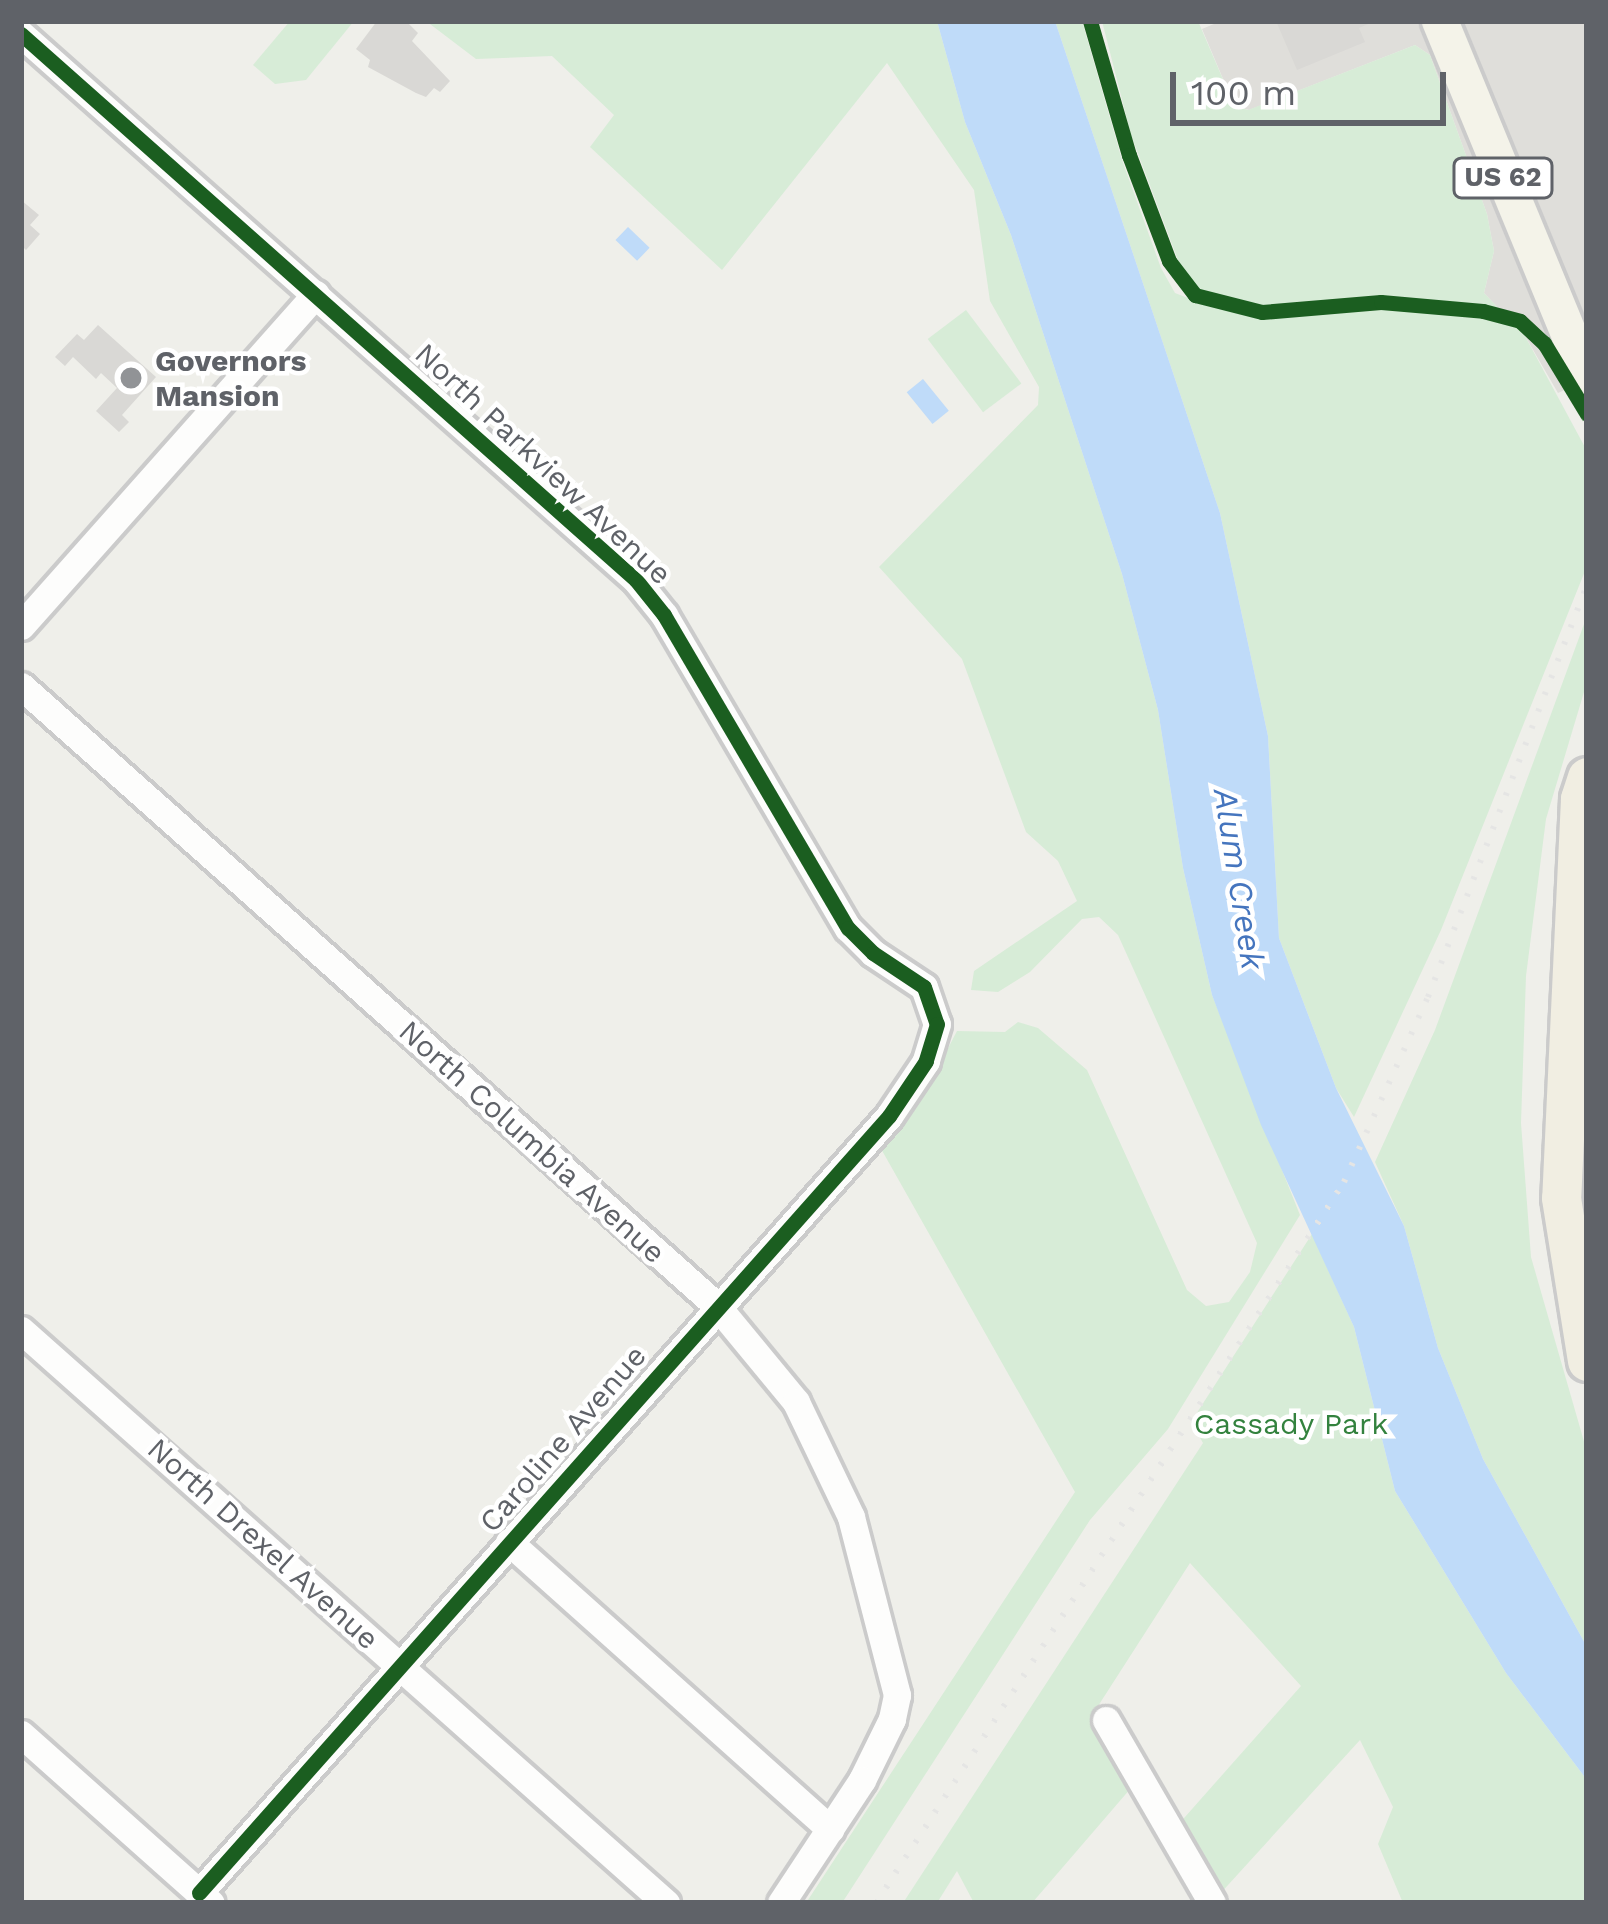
<!DOCTYPE html>
<html>
<head>
<meta charset="utf-8">
<style>
	body { margin:0 }
	#map { position:relative; width:1608px; height:1924px; overflow:hidden; background:#efefea; font-family:"Work Sans",sans-serif }
	div>[style] { position:absolute }
	[style*='--x'] { left:calc(var(--x)*1px); top:calc(var(--y)*1px); width:calc(var(--w)*1px); rotate:calc(var(--a)*1deg) }
	.industrial>* { inset:0; background:#dfdeda }
	.green>* { inset:0; background:#d7ecd7; transform-origin:0 0 }
	.water>* { inset:0; background:#bfdbf9; transform-origin:0 0 }
	.building>* { inset:0; background:#d9d8d5 }
	.roads { filter:drop-shadow(3px 0 #cbcbcb) drop-shadow(-3px 0 #cbcbcb) drop-shadow(0 3px #cbcbcb) drop-shadow(0 -3px #cbcbcb) }
	.minor>* { height:27px; margin:-13.5px; padding:0 13.5px; transform-origin:13.5px; border-radius:13.5px; background:#fdfdfc }
	.major>* { height:36px; margin:-18px; padding:0 18px; transform-origin:18px; border-radius:18px; background:#f4f3e9 }
	.highway>* { height:39px; margin:-19.5px; padding:0 19.5px; transform-origin:19.5px; border-radius:19.5px; background:#f1eee2 }
	.rail>* { height:6px; margin-top:-3px; transform-origin:0; background:repeating-linear-gradient(90deg,#e5e5e4 0 3px,transparent 0 18px) }
	.cycleway>* { height:15px; margin:-7.5px; padding:0 7.5px; transform-origin:7.5px; border-radius:7.5px; background:#1b5e20 }
	.dots>* { width:33px; height:33px; translate:-50% -50%; box-sizing:border-box; border:6px solid #fff; border-radius:50% }
	span { translate:-50% -50%; white-space:nowrap; text-align:center; line-height:1.15; -webkit-text-stroke:9px #fff; paint-order:stroke }
	.shield-label span { padding:3px 9px; background:#fff; border:3px solid; border-radius:9px; -webkit-text-stroke-width:0 }
	.shield-label { font-size:27px; color:#5f6268; font-weight:700 }
	.poi-label { font-size:30px; color:#5f6268; font-weight:700 }
	.left { translate:0 -50%; text-align:left }
	.street-label { font-size:30px; color:#5f6268 }
	.park-label { font-size:30px; color:#33823e }
	.water-label { font-size:33px; color:#4575be; font-style:italic }
	.frame { position:absolute; inset:0; border:24px solid #5f6268; pointer-events:none }
	.scale { position:absolute; left:1170px; top:72px; width:276px; height:54px; box-sizing:border-box; border:6px solid #5f6268; border-top:0; padding-left:15px; font-size:36px; line-height:42px; white-space:nowrap; color:#5f6268; -webkit-text-stroke:9px #fff; paint-order:stroke }
</style>
</head>
<body>
<div id="map">
	<div class="industrial">
		<div style="clip-path:polygon(1221px 21px,1587px 21px,1587px 380px,1558px 393px,1525px 336px,1484px 293px,1494px 251px,1487px 214px,1430px 55px,1415px 45px,1249px 110px,1234px 105px,1202px 29px)"></div>
	</div>
	<div class="green">
		<div style="clip-path:polygon(290px 21px,354px 21px,306px 80px,275px 84px,253px 65px)"></div>
		<div style="clip-path:polygon(426px 21px,937px 21px,965px 122px,1011px 235px,1122px 574px,1158px 710px,1183px 868px,1212px 995px,1300px 1215px,1168px 1429px,1090px 1520px,842px 1903px,806px 1903px,1075px 1492px,880px 1147px,922px 1098px,957px 1031px,1005px 1032px,1018px 1022px,1038px 1028px,1087px 1070px,1187px 1290px,1206px 1306px,1229px 1302px,1250px 1272px,1257px 1243px,1118px 935px,1099px 917px,1082px 919px,1030px 972px,998px 992px,971px 990px,974px 971px,1077px 901px,1058px 861px,1026px 832px,962px 659px,879px 567px,1038px 405px,1039px 387px,990px 301px,974px 190px,887px 63px,722px 270px,590px 147px,614px 115px,552px 56px,476px 59px)"></div>
		<div style="clip-path:polygon(1055px 21px,1082px 21px,1122px 160px,1161px 268px,1175px 293px,1193px 300px,1131px 135px,1102px 21px,1198px 21px,1234px 105px,1248px 110px,1415px 45px,1430px 55px,1487px 214px,1494px 251px,1484px 293px,1525px 336px,1587px 451px,1587px 566px,1441px 930px,1354px 1117px,1336px 1088px,1279px 938px,1268px 736px,1220px 513px)"></div>
		<div style="left:966px;top:310px;width:92px;height:48px;rotate:53deg"></div>
		<div style="clip-path:polygon(1587px 616px,1587px 682px,1546px 819px,1526px 976px,1521px 1123px,1531px 1257px,1587px 1452px,1587px 1647px,1483px 1459px,1438px 1348px,1404px 1226px,1375px 1162px,1435px 1030px)"></div>
		<div style="clip-path:polygon(1312px 1234px,1354px 1327px,1395px 1491px,1506px 1673px,1587px 1780px,1587px 1903px,1403px 1903px,1378px 1844px,1393px 1807px,1360px 1740px,1218px 1896px,1177px 1826px,1301px 1686px,1190px 1563px,1091px 1717px,1131px 1788px,1032px 1903px,974px 1903px,957px 1871px,937px 1903px,903px 1903px,1203px 1443px,1191px 1422px)"></div>
	</div>
	<div class="water">
		<div style="clip-path:polygon(937px 21px,1055px 21px,1220px 513px,1268px 736px,1279px 938px,1336px 1088px,1404px 1226px,1438px 1348px,1483px 1459px,1587px 1647px,1587px 1780px,1506px 1673px,1395px 1491px,1354px 1327px,1261px 1125px,1212px 995px,1183px 868px,1158px 710px,1122px 574px,1011px 235px,965px 122px)"></div>
		<div style="left:628px;top:227px;width:30px;height:18px;rotate:44deg"></div>
		<div style="left:923px;top:379px;width:41px;height:21px;rotate:51deg"></div>
	</div>
	<div class="building">
		<div style="clip-path:polygon(377px 21px,406px 21px,418px 33px,412px 41px,450px 81px,440px 92px,434px 88px,426px 97px,416px 93px,368px 67px,370px 60px,356px 49px)"></div>
		<div style="clip-path:polygon(1276px 21px,1375px 21px,1359px 28px,1365px 42px,1297px 70px)"></div>
		<div style="clip-path:polygon(21px 200px,39px 215px,30px 225px,40px 234px,26px 250px,21px 245px)"></div>
		<div style="clip-path:polygon(98px 325px,156px 377px,122px 415px,129px 422px,119px 432px,96px 411px,117px 388px,101px 373px,96px 379px,73px 357px,65px 366px,55px 357px,77px 334px,84px 340px)"></div>
	</div>
	<div class="roads">
		<div class="minor">
			<div style="--x:21;--y:34;--w:822;--a:41.6"></div>
			<div style="--x:636;--y:580;--w:45;--a:51.3"></div>
			<div style="--x:664;--y:615;--w:363;--a:59.6"></div>
			<div style="--x:848;--y:928;--w:35;--a:45"></div>
			<div style="--x:873;--y:953;--w:61;--a:33.7"></div>
			<div style="--x:924;--y:987;--w:39;--a:71"></div>
			<div style="--x:937;--y:1024;--w:39;--a:107"></div>
			<div style="--x:926;--y:1061;--w:66;--a:123.9"></div>
			<div style="--x:889;--y:1116;--w:1039;--a:131.61"></div>
			<div style="--x:21;--y:626;--w:444;--a:-48.4"></div>
			<div style="--x:21;--y:686;--w:932;--a:41.69"></div>
			<div style="--x:717;--y:1306;--w:124;--a:50.5"></div>
			<div style="--x:796;--y:1402;--w:127;--a:64.4"></div>
			<div style="--x:851;--y:1517;--w:184;--a:75.5"></div>
			<div style="--x:897;--y:1695;--w:25;--a:102"></div>
			<div style="--x:892;--y:1719;--w:68;--a:116.2"></div>
			<div style="--x:862;--y:1780;--w:147;--a:123.4"></div>
			<div style="--x:21;--y:1330;--w:863;--a:41.62"></div>
			<div style="--x:509;--y:1542;--w:431;--a:41.8"></div>
			<div style="--x:1106;--y:1720;--w:211;--a:59.9"></div>
			<div style="--x:21;--y:1734;--w:254;--a:41.7"></div>
		</div>
		<div class="major">
			<div style="--x:1440;--y:21;--w:385;--a:67.6"></div>
		</div>
		<div class="highway">
			<div style="--x:1587;--y:777;--w:23;--a:108"></div>
			<div style="--x:1580;--y:799;--w:399;--a:92.7"></div>
			<div style="--x:1561;--y:1198;--w:165;--a:80.9"></div>
		</div>
	</div>
	<div class="rail">
		<div style="--x:876;--y:1903;--w:860;--a:-57.01"></div>
		<div style="--x:1344;--y:1182;--w:203;--a:-65.6"></div>
		<div style="--x:1428;--y:997;--w:441;--a:-68.9"></div>
	</div>
	<div class="cycleway">
		<div style="--x:1090;--y:21;--w:140;--a:73.8"></div>
		<div style="--x:1129;--y:155;--w:113;--a:69.3"></div>
		<div style="--x:1169;--y:261;--w:43;--a:52.6"></div>
		<div style="--x:1195;--y:295;--w:69;--a:14.2"></div>
		<div style="--x:1262;--y:312;--w:119;--a:-4.8"></div>
		<div style="--x:1381;--y:302;--w:102;--a:5"></div>
		<div style="--x:1483;--y:311;--w:38;--a:15"></div>
		<div style="--x:1520;--y:321;--w:33;--a:43"></div>
		<div style="--x:1544;--y:343;--w:83;--a:58.8"></div>
		<div style="--x:21;--y:34;--w:822;--a:41.6"></div>
		<div style="--x:636;--y:580;--w:45;--a:51.3"></div>
		<div style="--x:664;--y:615;--w:363;--a:59.6"></div>
		<div style="--x:848;--y:928;--w:35;--a:45"></div>
		<div style="--x:873;--y:953;--w:61;--a:33.7"></div>
		<div style="--x:924;--y:987;--w:39;--a:71"></div>
		<div style="--x:937;--y:1024;--w:39;--a:107"></div>
		<div style="--x:926;--y:1061;--w:66;--a:123.9"></div>
		<div style="--x:889;--y:1116;--w:1039;--a:131.61"></div>
	</div>
	<div class="dots">
		<div style="left:131px;top:378px;background:#919396"></div>
	</div>
	<div class="shield-label">
		<span style="left:1503px;top:178px">US 62</span>
	</div>
	<div class="poi-label">
		<span class="left" style="left:155px;top:378px">Governors<br>Mansion</span>
	</div>
	<div class="street-label">
		<span style="left:543px;top:464px;rotate:43deg">North Parkview Avenue</span>
		<span style="left:532px;top:1142px;rotate:42deg">North Columbia Avenue</span>
		<span style="left:563px;top:1439px;rotate:-49deg">Caroline Avenue</span>
		<span style="left:263px;top:1544px;rotate:42deg">North Drexel Avenue</span>
	</div>
	<div class="park-label">
		<span style="left:1291px;top:1424px">Cassady Park</span>
	</div>
	<div class="water-label">
		<span style="left:1239px;top:879px;rotate:81deg">Alum Creek</span>
	</div>
	<div class="frame"></div>
	<div class="scale">100 m</div>
</div>
</body>
</html>
